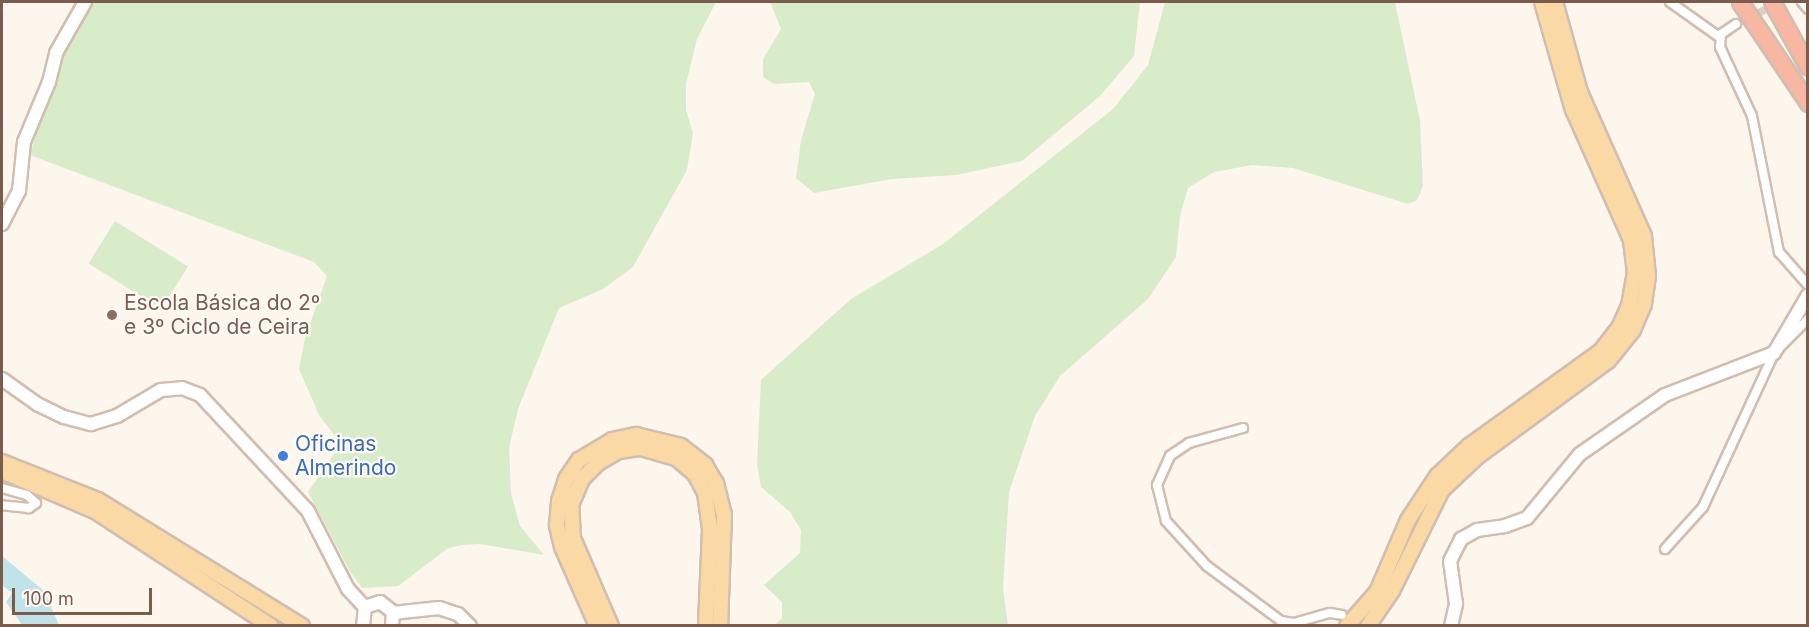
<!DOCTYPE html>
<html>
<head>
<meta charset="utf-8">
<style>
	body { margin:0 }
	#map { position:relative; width:1809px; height:627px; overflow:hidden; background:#fdf6ec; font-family:Inter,sans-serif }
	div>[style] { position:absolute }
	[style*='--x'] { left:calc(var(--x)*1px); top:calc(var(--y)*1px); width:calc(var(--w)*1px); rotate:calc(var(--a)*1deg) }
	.green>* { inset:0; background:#d8ecc9; transform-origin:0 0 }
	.water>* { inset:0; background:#bfe3e8 }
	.street-tunnel>* { height:8px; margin-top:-4px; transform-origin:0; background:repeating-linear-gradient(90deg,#dcd0c4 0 8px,transparent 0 12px) }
	.roads { filter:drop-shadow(2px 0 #d1beb0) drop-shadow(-2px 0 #d1beb0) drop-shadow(0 2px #d1beb0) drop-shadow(0 -2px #d1beb0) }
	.street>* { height:8px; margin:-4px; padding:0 4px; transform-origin:4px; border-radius:4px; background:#fff }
	.secondary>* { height:12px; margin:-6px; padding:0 6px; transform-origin:6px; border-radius:6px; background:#fff }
	.primary>* { height:14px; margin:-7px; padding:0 7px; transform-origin:7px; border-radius:7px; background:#fbd9a5 }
	.highway>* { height:15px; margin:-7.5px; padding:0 7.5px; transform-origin:7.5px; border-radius:7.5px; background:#f7b7a3 }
	.dots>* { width:16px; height:16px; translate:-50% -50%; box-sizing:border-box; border:3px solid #fffaf3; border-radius:50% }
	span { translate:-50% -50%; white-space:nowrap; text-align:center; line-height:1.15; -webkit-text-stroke:4.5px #fffaf3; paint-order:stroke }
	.education-label { font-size:21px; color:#785e54 }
	.left { translate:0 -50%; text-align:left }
	.shop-label { font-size:21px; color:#366cbe }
	.frame { position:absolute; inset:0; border:3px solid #7a5c4d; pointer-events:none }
	.scale { position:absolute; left:12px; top:588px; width:140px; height:27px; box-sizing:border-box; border:3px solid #7a5c4d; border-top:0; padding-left:8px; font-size:18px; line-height:21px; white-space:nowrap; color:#7a5c4d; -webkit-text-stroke:4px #fffaf3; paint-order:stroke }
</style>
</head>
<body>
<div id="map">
	<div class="green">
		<div style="clip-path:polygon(92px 2px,716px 2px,697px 39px,686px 84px,686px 110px,693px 133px,687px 170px,633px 267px,603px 289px,559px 308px,518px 409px,509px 448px,511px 493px,520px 526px,544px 555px,480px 544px,461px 545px,447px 549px,398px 586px,362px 588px,349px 570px,308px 492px,341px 444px,319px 415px,299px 369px,305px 338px,327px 276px,314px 262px,30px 155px,60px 55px)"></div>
		<div style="clip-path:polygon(770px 2px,1140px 2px,1134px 56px,1100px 96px,1022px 161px,956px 175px,892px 179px,814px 193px,796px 178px,801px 140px,815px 94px,809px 82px,774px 84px,763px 77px,763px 59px,781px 29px)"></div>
		<div style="clip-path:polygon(1165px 2px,1395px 2px,1420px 121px,1423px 186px,1417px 200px,1408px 204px,1293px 168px,1252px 165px,1214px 172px,1188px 188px,1180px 216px,1176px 257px,1148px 299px,1060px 376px,1035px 416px,1009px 492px,1003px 588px,1008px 625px,775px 625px,782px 618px,782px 602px,764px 585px,800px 553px,801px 530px,790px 512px,761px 487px,757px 464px,761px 380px,851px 299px,943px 244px,1113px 109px,1148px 65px)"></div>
		<div style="left:115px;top:221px;width:86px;height:50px;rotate:32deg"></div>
	</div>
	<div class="water">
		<div style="clip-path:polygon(2px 556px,44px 591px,59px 625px,22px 625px,6px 602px,12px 593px,2px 585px)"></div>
	</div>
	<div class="street-tunnel">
		<div style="--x:1736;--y:24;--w:50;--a:-26.1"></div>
	</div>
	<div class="roads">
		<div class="street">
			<div style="--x:1670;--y:2;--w:60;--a:35.5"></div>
			<div style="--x:1802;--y:2;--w:9;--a:49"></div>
			<div style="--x:1736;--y:24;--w:18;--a:146"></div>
			<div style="--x:1721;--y:34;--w:13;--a:94"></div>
			<div style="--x:1720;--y:47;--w:76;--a:65.1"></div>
			<div style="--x:1752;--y:116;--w:139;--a:78.8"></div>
			<div style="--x:1779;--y:252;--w:44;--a:48.7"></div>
			<div style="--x:1243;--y:428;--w:56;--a:164.5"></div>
			<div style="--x:1189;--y:443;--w:23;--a:146"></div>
			<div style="--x:1170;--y:456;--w:32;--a:114"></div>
			<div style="--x:1157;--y:485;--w:37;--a:76"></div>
			<div style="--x:1166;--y:521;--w:61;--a:47.7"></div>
			<div style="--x:1207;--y:566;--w:92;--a:36.6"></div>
			<div style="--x:1281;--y:621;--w:13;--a:9"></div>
			<div style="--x:1294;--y:623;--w:37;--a:-16"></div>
			<div style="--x:1330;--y:613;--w:12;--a:9"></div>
			<div style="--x:2;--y:488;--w:26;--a:16"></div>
			<div style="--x:27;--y:495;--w:12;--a:42"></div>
			<div style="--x:36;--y:503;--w:9;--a:144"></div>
			<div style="--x:29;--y:508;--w:27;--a:-174"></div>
			<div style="--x:1665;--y:549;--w:57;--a:-47.9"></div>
			<div style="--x:1703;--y:507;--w:170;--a:-65.2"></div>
			<div style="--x:1774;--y:353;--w:48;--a:-45"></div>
		</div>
		<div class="secondary">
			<div style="--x:2;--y:224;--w:37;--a:-63"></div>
			<div style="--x:19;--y:191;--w:49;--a:-84.2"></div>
			<div style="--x:24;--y:142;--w:65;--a:-67.4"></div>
			<div style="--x:49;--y:82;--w:30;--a:-76"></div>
			<div style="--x:56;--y:53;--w:59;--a:-60.4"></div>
			<div style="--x:2;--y:379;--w:43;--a:35.5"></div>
			<div style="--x:37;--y:404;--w:30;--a:26"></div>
			<div style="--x:64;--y:417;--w:28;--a:15"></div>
			<div style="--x:91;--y:424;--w:27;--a:-17"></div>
			<div style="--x:117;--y:416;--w:51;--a:-30.6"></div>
			<div style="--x:161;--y:390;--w:21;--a:-5"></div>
			<div style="--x:182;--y:388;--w:19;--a:21"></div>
			<div style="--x:200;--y:395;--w:158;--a:47"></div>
			<div style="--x:308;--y:511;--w:88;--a:62.9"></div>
			<div style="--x:348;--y:589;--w:25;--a:47"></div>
			<div style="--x:393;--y:613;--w:46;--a:-6.2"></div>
			<div style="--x:439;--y:608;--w:20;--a:18"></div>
			<div style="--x:458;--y:614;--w:17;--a:45"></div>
			<div style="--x:363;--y:626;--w:19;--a:-84"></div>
			<div style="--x:365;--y:607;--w:16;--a:-18"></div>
			<div style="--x:380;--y:602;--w:16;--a:38"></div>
			<div style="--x:393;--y:612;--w:14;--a:94"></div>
			<div style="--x:1451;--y:626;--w:23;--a:-77"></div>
			<div style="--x:1456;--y:604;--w:43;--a:-97.9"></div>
			<div style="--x:1450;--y:561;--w:25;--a:-63"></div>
			<div style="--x:1461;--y:539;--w:18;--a:-29"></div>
			<div style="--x:1477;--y:530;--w:28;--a:-8"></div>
			<div style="--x:1505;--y:526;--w:23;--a:-20"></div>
			<div style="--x:1527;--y:518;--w:83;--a:-50.4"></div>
			<div style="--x:1580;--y:454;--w:103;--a:-34.8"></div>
			<div style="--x:1665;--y:395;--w:117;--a:-21.1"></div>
			<div style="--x:1774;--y:353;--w:67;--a:-59.6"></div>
		</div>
		<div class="primary">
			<div style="--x:2;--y:462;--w:103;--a:21.6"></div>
			<div style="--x:98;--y:500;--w:240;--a:31.7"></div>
			<div style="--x:2;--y:471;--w:101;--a:23.3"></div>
			<div style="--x:95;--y:511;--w:210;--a:33.2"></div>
			<div style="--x:597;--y:626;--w:86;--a:-113.9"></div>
			<div style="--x:562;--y:547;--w:23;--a:-103"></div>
			<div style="--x:557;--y:525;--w:24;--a:-85"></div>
			<div style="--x:559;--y:501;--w:23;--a:-72"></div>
			<div style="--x:566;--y:479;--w:23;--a:-56"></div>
			<div style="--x:579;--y:460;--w:39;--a:-31"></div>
			<div style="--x:612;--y:440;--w:25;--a:-12"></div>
			<div style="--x:636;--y:435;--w:46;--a:13.7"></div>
			<div style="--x:681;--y:446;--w:31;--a:38"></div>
			<div style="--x:705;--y:465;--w:21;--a:59"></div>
			<div style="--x:716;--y:483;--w:32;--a:76"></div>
			<div style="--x:724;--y:514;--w:112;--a:92"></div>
			<div style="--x:611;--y:626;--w:96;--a:-113.4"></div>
			<div style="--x:573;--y:538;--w:33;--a:-93"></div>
			<div style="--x:571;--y:505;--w:28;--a:-67"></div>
			<div style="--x:582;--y:479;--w:23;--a:-45"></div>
			<div style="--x:598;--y:463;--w:24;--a:-30"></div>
			<div style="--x:619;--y:451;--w:22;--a:-8"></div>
			<div style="--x:641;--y:448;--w:36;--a:16"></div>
			<div style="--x:676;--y:458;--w:25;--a:40"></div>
			<div style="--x:695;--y:474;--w:21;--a:62"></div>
			<div style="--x:705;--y:493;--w:36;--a:82"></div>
			<div style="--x:710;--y:529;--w:97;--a:92.4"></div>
			<div style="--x:1347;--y:626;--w:45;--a:-48.6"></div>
			<div style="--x:1377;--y:592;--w:78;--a:-66.7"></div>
			<div style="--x:1408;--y:520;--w:53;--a:-56.6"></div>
			<div style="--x:1437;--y:476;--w:44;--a:-43.2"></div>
			<div style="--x:1469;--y:446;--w:161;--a:-35.7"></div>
			<div style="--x:1600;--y:352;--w:31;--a:-52"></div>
			<div style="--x:1619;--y:328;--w:24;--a:-66"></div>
			<div style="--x:1629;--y:306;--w:34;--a:-80"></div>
			<div style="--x:1635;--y:273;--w:33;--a:-97"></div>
			<div style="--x:1631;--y:240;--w:142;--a:-114"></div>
			<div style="--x:1573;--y:110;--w:112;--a:-106"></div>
			<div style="--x:1368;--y:626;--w:42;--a:-55.6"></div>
			<div style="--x:1392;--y:591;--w:113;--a:-63.7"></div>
			<div style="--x:1442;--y:490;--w:50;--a:-43.4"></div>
			<div style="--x:1478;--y:456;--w:161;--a:-36.2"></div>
			<div style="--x:1608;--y:361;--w:40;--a:-51"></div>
			<div style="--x:1633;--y:330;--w:28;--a:-67"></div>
			<div style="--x:1644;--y:304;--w:28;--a:-82"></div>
			<div style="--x:1648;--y:276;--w:40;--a:-95.7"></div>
			<div style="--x:1644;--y:236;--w:158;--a:-114"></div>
			<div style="--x:1580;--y:92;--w:93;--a:-105.5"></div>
		</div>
		<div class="highway">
			<div style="--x:1740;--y:2;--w:122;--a:56"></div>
			<div style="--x:1772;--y:2;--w:74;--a:61"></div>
		</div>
	</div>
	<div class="dots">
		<div style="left:112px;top:315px;background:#8d6e63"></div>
		<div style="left:283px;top:456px;background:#3f7fe0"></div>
	</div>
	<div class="education-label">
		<span class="left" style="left:124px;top:315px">Escola Básica do 2º<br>e 3º Ciclo de Ceira</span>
	</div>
	<div class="shop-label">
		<span class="left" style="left:295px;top:456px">Oficinas<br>Almerindo</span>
	</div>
	<div class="frame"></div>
	<div class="scale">100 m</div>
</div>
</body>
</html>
